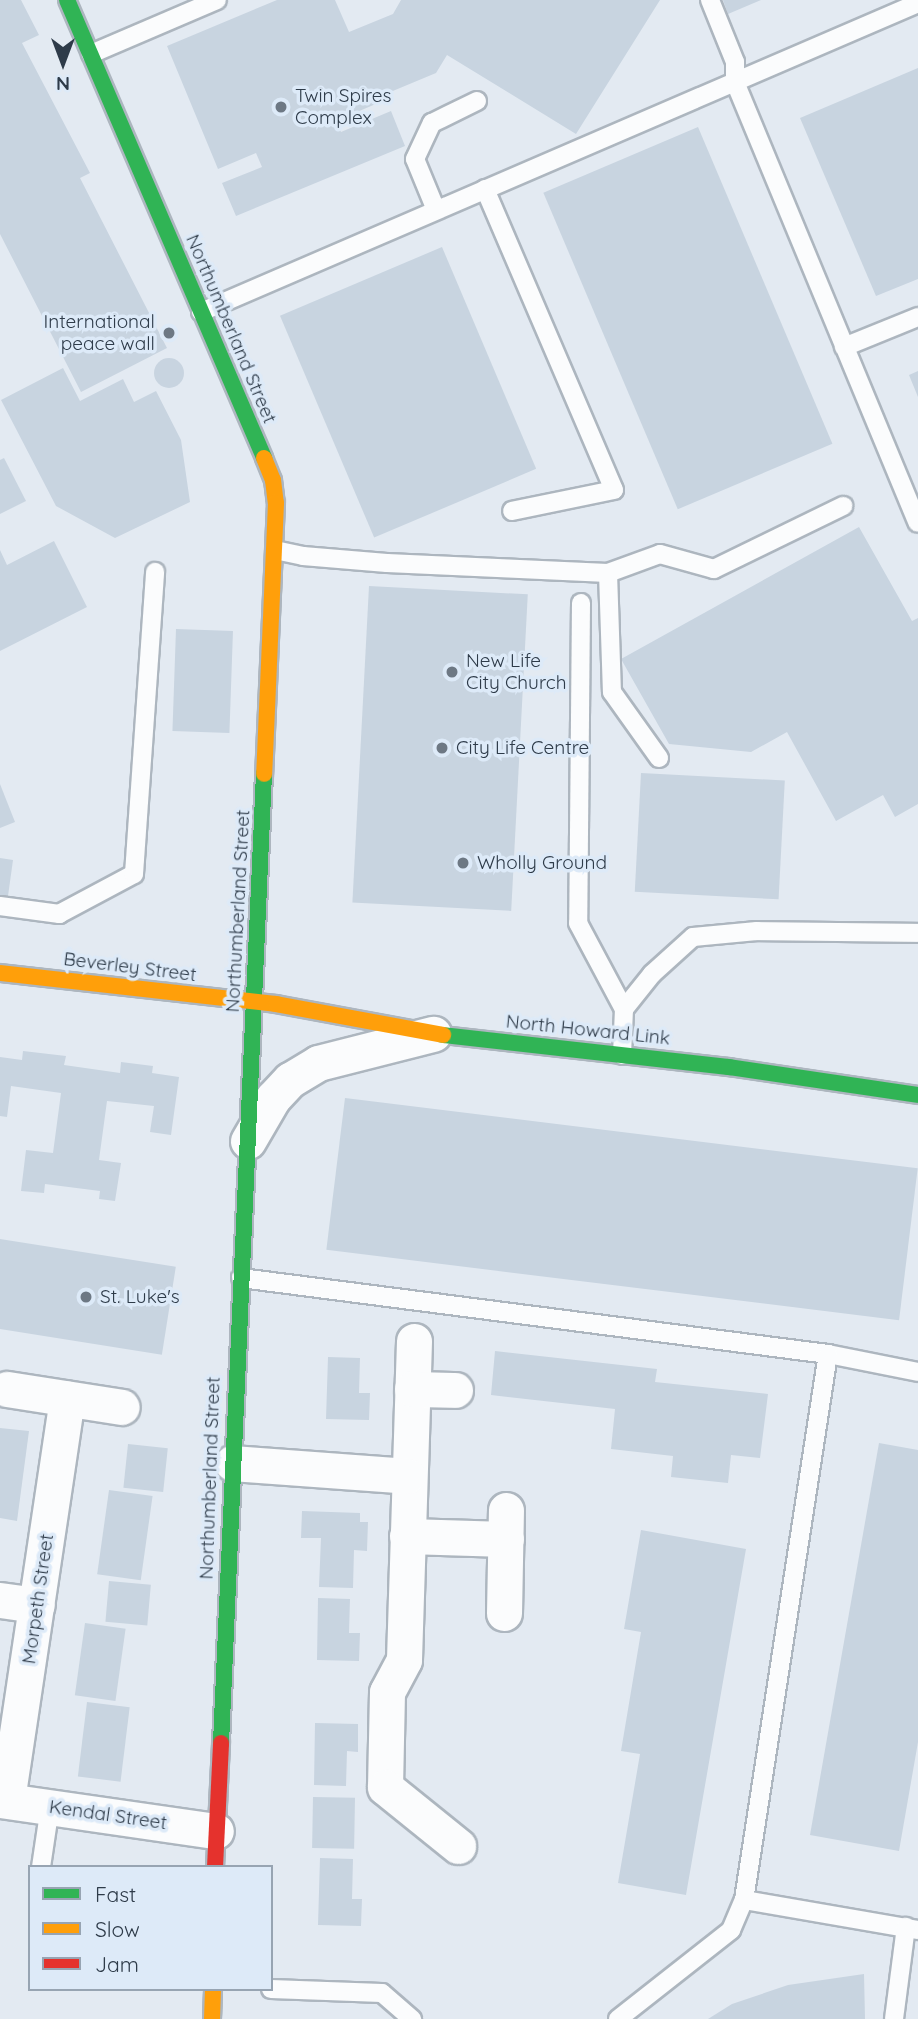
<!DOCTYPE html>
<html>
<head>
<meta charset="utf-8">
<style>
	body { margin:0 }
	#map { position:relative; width:918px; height:2019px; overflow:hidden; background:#e3eaf2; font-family:Quicksand,sans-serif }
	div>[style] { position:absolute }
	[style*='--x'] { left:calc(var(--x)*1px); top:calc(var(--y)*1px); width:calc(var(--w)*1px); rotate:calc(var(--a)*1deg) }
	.building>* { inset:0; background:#c8d4e0; transform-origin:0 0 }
	.round { border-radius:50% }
	.roads { filter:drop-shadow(2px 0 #adb6bf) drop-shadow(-2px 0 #adb6bf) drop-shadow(0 2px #adb6bf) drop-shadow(0 -2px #adb6bf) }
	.lane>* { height:18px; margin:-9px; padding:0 9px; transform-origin:9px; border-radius:9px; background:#fbfcfd }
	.street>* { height:35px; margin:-17.5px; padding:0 17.5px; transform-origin:17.5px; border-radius:17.5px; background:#fbfcfd }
	.fast>* { height:16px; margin:-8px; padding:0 8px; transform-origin:8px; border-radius:8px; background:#30b455 }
	.slow>* { height:16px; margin:-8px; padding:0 8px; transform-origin:8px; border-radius:8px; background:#ff9f0a }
	.jam>* { height:16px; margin:-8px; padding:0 8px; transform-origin:8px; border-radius:8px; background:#e5322d }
	.dots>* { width:19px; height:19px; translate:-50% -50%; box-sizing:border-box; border:4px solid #ddeaf8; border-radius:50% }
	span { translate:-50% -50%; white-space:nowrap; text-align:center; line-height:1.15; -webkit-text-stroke:7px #ddeaf8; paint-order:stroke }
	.poi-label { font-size:19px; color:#2e3b49 }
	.left { translate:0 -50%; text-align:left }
	.right { translate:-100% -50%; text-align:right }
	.street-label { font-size:19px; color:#2e3b49 }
	.legend { position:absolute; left:28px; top:1865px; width:245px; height:126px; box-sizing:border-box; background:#ddeaf8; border:2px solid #97a4b2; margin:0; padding:9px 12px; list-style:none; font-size:21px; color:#2e3b49 }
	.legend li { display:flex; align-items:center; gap:14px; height:35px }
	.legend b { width:35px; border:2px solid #97a4b2 }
	.north { position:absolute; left:28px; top:28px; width:70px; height:70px; -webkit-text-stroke:5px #ddeaf8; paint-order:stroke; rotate:180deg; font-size:19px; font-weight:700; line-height:28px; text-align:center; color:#2e3b49 }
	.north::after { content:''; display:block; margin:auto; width:24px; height:32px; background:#2e3b49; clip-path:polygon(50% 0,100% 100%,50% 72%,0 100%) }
</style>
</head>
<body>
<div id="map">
	<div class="building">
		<div style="clip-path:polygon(0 0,21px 0,39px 35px,22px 43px,90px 173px,80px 178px,167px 348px,81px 392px,0 234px)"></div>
		<div style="clip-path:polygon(277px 0,335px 0,349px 32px,393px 14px,401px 0,660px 0,576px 134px,447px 55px,436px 73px,376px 98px,378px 103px,336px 121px,341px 132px,391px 111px,405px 146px,236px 216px,222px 183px,262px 167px,256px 153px,218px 169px,167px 46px)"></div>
		<div style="clip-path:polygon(723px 0,761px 0,728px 14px)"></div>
		<div style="clip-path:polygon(918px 68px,918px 279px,876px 296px,800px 118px)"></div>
		<div style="left:698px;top:127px;width:344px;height:168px;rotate:67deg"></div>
		<div style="left:442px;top:247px;width:241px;height:176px;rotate:67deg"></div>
		<div class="round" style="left:154px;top:358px;width:30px;height:30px"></div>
		<div style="clip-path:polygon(63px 368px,80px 401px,123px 379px,134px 402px,156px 391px,181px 440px,190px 502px,115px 538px,56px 506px,1px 400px)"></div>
		<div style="clip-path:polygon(918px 371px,918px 397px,909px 375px)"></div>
		<div style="clip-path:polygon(4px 458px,26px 501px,0 514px,0 460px)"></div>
		<div style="clip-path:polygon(859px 527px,912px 621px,918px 618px,918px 804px,895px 817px,883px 795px,836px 821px,787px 732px,751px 752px,669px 744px,621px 659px)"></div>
		<div style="clip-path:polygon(54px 541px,87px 607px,0 651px,0 550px,7px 565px)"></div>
		<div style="left:369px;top:586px;width:159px;height:317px;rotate:3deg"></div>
		<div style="left:176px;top:629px;width:57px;height:102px;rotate:2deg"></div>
		<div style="left:641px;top:773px;width:144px;height:119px;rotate:3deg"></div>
		<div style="clip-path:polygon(0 784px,15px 822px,0 828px)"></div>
		<div style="clip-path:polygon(0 858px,13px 860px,8px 896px,0 895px)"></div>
		<div style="clip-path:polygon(23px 1051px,66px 1056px,64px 1065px,120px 1073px,121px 1062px,153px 1066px,152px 1073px,179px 1077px,171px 1135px,150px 1132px,154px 1106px,107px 1101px,99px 1160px,121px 1163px,115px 1201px,99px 1199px,100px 1191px,45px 1184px,44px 1193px,21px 1191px,26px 1150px,53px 1153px,61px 1093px,11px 1086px,7px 1117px,0 1116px,0 1057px,22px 1060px)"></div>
		<div style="left:345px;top:1098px;width:577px;height:153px;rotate:7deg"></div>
		<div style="left:0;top:1239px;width:178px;height:89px;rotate:9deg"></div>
		<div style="clip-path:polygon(495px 1351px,657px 1369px,655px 1382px,768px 1394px,760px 1458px,731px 1455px,728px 1483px,671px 1477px,673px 1456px,611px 1449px,615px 1409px,491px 1395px)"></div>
		<div style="clip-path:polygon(328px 1357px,360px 1358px,359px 1393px,370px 1393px,369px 1420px,326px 1419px)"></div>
		<div style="clip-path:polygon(0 1428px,29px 1431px,17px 1521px,0 1518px)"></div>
		<div style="clip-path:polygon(879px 1443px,918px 1450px,918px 1742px,899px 1851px,810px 1835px)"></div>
		<div style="left:128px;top:1444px;width:40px;height:44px;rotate:6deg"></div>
		<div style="left:109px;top:1490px;width:44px;height:85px;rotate:8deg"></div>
		<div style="clip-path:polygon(302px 1511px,360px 1513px,360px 1522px,368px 1522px,367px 1551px,354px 1550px,353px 1588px,319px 1587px,321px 1538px,301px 1538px)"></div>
		<div style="clip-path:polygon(641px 1530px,746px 1549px,686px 1895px,618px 1883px,640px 1754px,621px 1751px,641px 1632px,624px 1629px)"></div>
		<div style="left:109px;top:1581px;width:42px;height:41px;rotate:5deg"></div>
		<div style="clip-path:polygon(318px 1598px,350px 1599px,349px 1633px,360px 1633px,359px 1661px,317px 1660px)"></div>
		<div style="left:85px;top:1623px;width:41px;height:73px;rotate:8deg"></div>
		<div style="left:87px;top:1702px;width:43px;height:75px;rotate:7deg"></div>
		<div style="clip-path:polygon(315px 1723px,358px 1724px,358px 1752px,347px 1751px,346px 1786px,314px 1785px)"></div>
		<div style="left:313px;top:1797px;width:42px;height:51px;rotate:1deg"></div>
		<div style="clip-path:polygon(320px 1858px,353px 1859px,352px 1899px,362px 1899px,361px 1926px,318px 1925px)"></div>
		<div style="clip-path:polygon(864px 1974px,865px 2019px,708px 2019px,732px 2004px,788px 1985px)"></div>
	</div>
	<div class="roads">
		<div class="lane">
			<div style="--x:710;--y:0;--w:67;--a:68"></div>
			<div style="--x:735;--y:62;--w:20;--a:90"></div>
			<div style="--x:735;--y:82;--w:477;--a:67.5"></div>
			<div style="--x:91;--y:54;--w:137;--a:-23.2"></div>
			<div style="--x:485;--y:189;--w:327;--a:66.8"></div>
			<div style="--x:614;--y:490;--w:104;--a:168.4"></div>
			<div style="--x:436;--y:210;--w:55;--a:-112.4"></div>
			<div style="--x:415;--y:159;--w:40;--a:-65"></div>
			<div style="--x:432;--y:123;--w:50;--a:-26.1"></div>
			<div style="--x:201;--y:312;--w:781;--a:-23.31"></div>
			<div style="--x:844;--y:347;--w:80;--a:-22.1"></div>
			<div style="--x:275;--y:550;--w:29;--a:12"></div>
			<div style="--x:303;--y:556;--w:84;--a:4.8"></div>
			<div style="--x:387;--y:563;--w:221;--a:2.6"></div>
			<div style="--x:608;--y:573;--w:55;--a:-20.1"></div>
			<div style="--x:660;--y:554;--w:56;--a:15.5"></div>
			<div style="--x:714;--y:569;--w:144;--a:-26"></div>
			<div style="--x:608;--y:573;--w:119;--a:88.1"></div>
			<div style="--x:612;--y:692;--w:81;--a:54.5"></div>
			<div style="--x:581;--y:603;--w:320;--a:90.5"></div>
			<div style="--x:578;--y:923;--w:98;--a:61.9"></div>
			<div style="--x:624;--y:1009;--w:46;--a:92.5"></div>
			<div style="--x:0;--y:906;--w:60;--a:7.7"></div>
			<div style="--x:59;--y:914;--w:85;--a:-28.1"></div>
			<div style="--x:134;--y:874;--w:303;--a:-86"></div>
			<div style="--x:624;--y:1009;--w:45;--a:-51.3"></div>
			<div style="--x:652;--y:974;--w:55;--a:-42.1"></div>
			<div style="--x:693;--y:937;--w:64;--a:-5.4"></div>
			<div style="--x:757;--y:931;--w:161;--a:0.7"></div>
			<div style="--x:241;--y:1278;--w:592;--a:7.38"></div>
			<div style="--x:828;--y:1354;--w:92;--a:11.3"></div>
			<div style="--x:828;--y:1354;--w:552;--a:98.75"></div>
			<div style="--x:744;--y:1900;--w:177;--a:9.8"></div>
			<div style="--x:41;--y:1867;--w:61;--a:-81.5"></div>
			<div style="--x:271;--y:1989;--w:111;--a:2.1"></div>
			<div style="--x:382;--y:1993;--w:40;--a:41"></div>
			<div style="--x:618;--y:2019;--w:144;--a:-38.2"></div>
			<div style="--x:731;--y:1930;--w:33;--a:-67"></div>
			<div style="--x:894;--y:2019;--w:93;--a:-82.6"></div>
		</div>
		<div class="street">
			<div style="--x:248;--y:1141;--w:50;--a:-59.8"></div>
			<div style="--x:273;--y:1098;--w:25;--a:-47"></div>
			<div style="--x:290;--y:1080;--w:33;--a:-31"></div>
			<div style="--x:318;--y:1063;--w:119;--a:-14.2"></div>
			<div style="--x:414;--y:1341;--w:319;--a:91.8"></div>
			<div style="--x:404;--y:1660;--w:36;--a:118"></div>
			<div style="--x:387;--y:1692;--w:95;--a:91.2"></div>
			<div style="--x:385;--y:1787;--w:94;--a:38.9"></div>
			<div style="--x:7;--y:1389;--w:116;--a:8.9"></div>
			<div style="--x:412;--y:1389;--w:43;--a:1.3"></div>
			<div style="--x:232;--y:1463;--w:176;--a:4.2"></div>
			<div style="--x:407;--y:1536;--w:99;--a:1.7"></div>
			<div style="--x:0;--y:1600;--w:37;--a:8"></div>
			<div style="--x:504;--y:1613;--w:103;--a:-88.9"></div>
			<div style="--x:0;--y:1800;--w:218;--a:8.2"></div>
			<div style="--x:7;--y:1800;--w:406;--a:-81.5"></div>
		</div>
		<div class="fast">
			<div style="--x:67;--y:0;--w:499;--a:66.7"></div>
			<div style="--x:443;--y:1035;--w:288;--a:6.4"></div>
			<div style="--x:729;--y:1067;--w:191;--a:8.4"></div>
			<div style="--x:221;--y:1743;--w:970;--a:-87.46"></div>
		</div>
		<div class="slow">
			<div style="--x:264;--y:458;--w:24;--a:68"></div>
			<div style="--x:273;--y:480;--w:23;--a:83"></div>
			<div style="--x:276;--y:503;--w:271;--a:92.5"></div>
			<div style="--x:0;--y:973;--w:278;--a:6.4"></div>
			<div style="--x:276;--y:1004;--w:170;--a:10.5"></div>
			<div style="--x:212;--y:2019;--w:30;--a:-88"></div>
		</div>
		<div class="jam">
			<div style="--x:215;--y:1867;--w:124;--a:-87.2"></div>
		</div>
	</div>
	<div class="dots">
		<div style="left:281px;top:107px;background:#6d7884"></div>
		<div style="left:169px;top:333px;background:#6d7884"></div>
		<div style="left:452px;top:672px;background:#6d7884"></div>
		<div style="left:442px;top:748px;background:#6d7884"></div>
		<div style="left:463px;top:863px;background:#6d7884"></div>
		<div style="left:86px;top:1297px;background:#6d7884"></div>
	</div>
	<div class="poi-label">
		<span class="left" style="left:295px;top:107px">Twin Spires<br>Complex</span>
		<span class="right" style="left:155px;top:333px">International<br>peace wall</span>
		<span class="left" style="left:466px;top:672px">New Life<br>City Church</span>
		<span class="left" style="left:456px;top:748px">City Life Centre</span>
		<span class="left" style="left:477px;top:863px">Wholly Ground</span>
		<span class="left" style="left:100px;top:1297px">St. Luke's</span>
	</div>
	<div class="street-label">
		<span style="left:231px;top:329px;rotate:67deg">Northumberland Street</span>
		<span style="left:238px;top:911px;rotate:-87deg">Northumberland Street</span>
		<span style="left:130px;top:967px;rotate:7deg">Beverley Street</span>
		<span style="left:588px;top:1030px;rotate:6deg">North Howard Link</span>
		<span style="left:210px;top:1478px;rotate:-88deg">Northumberland Street</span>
		<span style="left:38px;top:1599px;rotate:-82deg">Morpeth Street</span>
		<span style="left:108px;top:1815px;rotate:8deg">Kendal Street</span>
	</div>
	<ul class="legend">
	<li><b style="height:9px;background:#30b455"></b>Fast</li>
	<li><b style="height:9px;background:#ff9f0a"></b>Slow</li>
	<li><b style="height:9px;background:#e5322d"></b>Jam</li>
	</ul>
	<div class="north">N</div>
</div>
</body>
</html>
